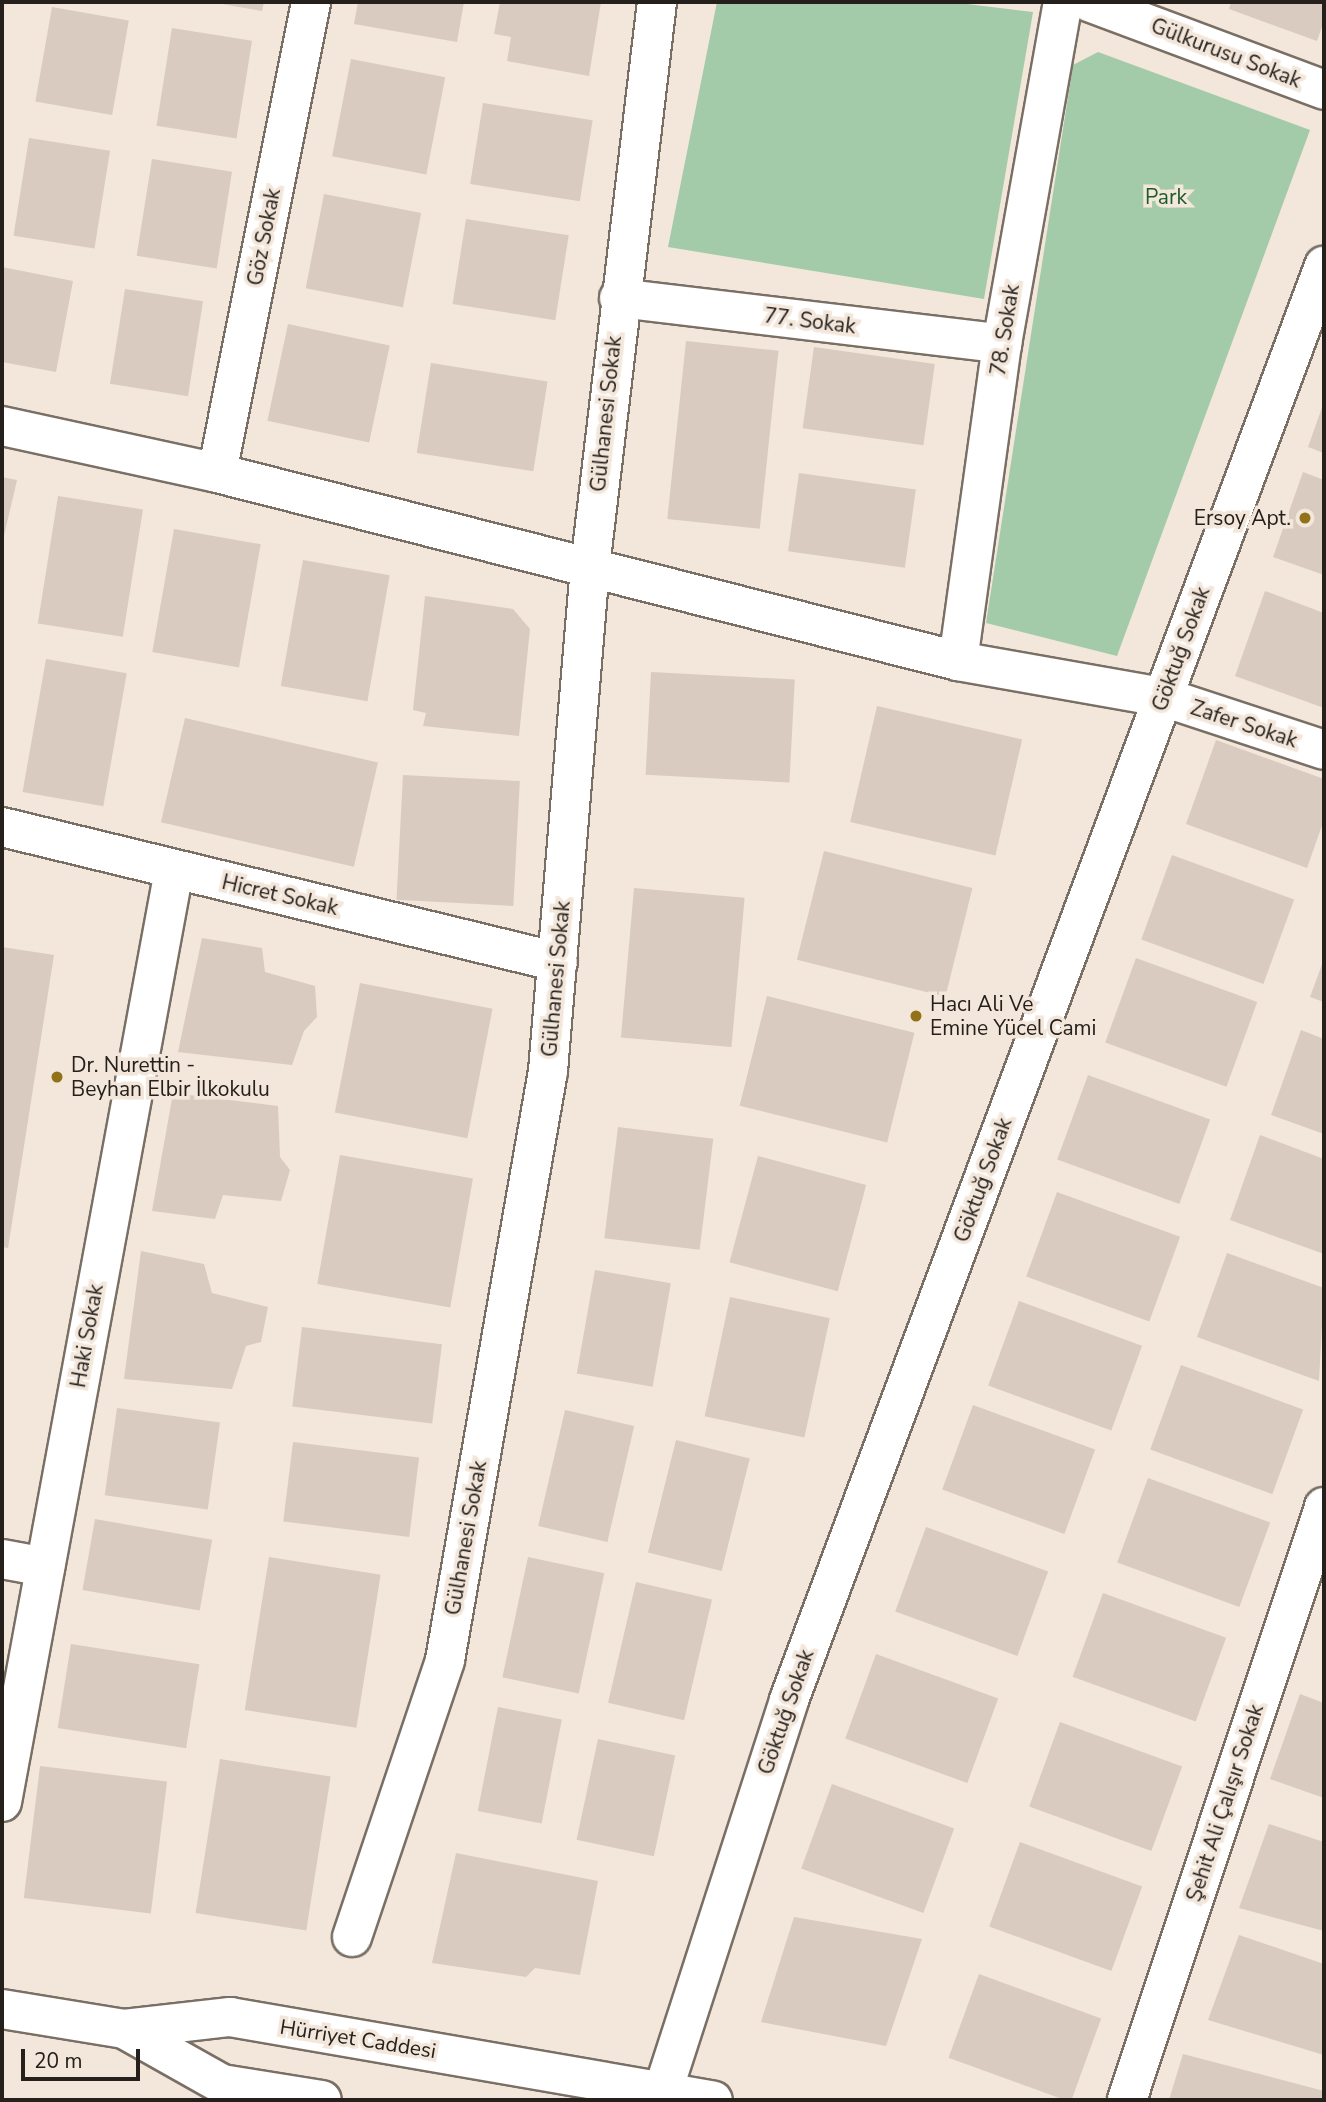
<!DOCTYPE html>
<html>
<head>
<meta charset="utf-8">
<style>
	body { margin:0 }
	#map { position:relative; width:1326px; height:2102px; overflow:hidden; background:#f3e6da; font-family:"Nunito Sans",sans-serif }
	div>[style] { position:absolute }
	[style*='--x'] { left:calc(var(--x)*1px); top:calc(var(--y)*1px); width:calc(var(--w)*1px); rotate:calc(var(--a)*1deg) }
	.green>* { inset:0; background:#a3cba9 }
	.building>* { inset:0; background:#dacbc1; transform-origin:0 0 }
	.roads { filter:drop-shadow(2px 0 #7a6f64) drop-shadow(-2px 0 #7a6f64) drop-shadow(0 2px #7a6f64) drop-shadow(0 -2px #7a6f64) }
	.minor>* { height:38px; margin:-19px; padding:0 19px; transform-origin:19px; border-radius:19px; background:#fff }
	.tertiary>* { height:38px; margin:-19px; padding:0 19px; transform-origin:19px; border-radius:19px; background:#fff }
	.secondary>* { height:38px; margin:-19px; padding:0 19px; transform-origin:19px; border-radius:19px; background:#fff }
	.dots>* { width:19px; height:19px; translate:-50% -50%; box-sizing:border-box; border:4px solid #f3e6da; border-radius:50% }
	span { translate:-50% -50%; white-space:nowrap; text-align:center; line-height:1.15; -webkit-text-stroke:7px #f3e6da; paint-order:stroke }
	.street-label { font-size:21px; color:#25201c }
	.park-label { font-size:21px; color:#185c2b }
	.poi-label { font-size:21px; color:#25201c }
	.right { translate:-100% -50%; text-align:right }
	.left { translate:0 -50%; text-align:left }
	.frame { position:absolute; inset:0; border:4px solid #25201c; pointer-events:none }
	.scale { position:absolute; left:21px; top:2049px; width:119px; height:32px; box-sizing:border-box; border:4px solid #25201c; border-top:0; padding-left:9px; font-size:21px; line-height:24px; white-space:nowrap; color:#25201c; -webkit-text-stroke:5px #f3e6da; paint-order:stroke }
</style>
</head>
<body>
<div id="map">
	<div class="green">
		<div style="clip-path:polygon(717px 2px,951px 2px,1033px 12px,984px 299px,668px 247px)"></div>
		<div style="clip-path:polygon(1098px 52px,1310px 130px,1117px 656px,986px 623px,1073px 65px)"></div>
	</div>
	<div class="building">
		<div style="clip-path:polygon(211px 2px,264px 2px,262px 11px)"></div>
		<div style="clip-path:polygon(358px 2px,464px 2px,457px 42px,354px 24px)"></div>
		<div style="clip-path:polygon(500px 2px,601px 2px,589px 76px,507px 61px,511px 37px,494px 34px)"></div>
		<div style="clip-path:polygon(1231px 2px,1324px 2px,1324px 21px,1317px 41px,1229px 9px)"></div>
		<div style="left:52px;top:7px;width:78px;height:96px;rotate:10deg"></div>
		<div style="left:172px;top:28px;width:81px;height:99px;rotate:9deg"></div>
		<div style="left:351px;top:59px;width:96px;height:99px;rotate:11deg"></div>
		<div style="left:483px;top:103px;width:111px;height:82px;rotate:9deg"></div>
		<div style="left:29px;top:138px;width:82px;height:99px;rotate:9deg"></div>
		<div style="left:152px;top:159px;width:81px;height:98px;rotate:9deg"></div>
		<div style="left:324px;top:194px;width:99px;height:96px;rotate:11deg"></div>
		<div style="left:466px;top:219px;width:104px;height:86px;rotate:9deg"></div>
		<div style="clip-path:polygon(2px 267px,73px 281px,56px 372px,2px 362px)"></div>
		<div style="left:125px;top:289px;width:79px;height:96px;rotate:9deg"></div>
		<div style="left:288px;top:324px;width:104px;height:99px;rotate:12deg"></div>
		<div style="left:686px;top:341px;width:93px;height:179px;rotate:6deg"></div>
		<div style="left:814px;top:347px;width:122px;height:82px;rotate:8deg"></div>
		<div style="left:431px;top:363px;width:118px;height:91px;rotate:9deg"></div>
		<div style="clip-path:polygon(1324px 402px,1324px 453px,1308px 447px)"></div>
		<div style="clip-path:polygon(1303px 472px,1324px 480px,1324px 575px,1273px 557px)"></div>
		<div style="left:799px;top:473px;width:118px;height:79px;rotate:8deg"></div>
		<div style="clip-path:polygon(2px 477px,17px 480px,3px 540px,2px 540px)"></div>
		<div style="left:58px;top:496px;width:86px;height:129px;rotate:9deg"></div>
		<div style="left:174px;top:529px;width:88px;height:125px;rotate:10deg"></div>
		<div style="left:303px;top:560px;width:88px;height:128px;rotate:10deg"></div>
		<div style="clip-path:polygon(1265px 591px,1324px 613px,1324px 708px,1235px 676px)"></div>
		<div style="clip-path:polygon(425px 596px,513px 609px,530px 629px,519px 736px,423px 726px,426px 713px,413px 710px)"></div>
		<div style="left:46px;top:659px;width:82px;height:135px;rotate:10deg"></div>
		<div style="left:651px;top:672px;width:144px;height:103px;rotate:3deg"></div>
		<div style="left:877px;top:706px;width:149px;height:119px;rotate:13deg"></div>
		<div style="left:185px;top:718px;width:198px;height:107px;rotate:13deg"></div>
		<div style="clip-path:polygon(1216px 740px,1324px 779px,1324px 820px,1307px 868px,1186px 824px)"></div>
		<div style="left:403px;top:775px;width:117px;height:125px;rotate:3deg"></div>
		<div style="left:824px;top:851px;width:153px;height:112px;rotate:14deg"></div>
		<div style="left:1172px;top:855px;width:130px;height:90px;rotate:20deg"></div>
		<div style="left:634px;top:888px;width:111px;height:150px;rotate:5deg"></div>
		<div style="clip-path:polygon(202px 938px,262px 948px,265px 972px,315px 986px,317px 1017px,304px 1031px,292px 1065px,178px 1052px)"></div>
		<div style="clip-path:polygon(2px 947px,54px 955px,8px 1248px,2px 1247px)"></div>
		<div style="left:1136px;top:958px;width:129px;height:90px;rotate:20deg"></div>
		<div style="clip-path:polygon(1324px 959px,1324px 1002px,1310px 997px)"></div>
		<div style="left:360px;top:983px;width:135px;height:132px;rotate:11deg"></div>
		<div style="left:767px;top:996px;width:152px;height:113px;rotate:14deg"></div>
		<div style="clip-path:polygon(1301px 1030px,1324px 1039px,1324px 1134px,1271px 1115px)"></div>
		<div style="left:1088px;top:1075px;width:130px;height:90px;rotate:20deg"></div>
		<div style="clip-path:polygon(173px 1093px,278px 1106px,280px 1157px,290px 1170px,281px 1201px,223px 1195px,215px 1219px,152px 1211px)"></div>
		<div style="left:618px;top:1127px;width:96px;height:112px;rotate:7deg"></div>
		<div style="clip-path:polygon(1260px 1135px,1324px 1159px,1324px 1254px,1230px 1220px)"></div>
		<div style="left:340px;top:1155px;width:135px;height:131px;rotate:10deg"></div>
		<div style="left:758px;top:1156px;width:112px;height:110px;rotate:15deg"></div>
		<div style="left:1057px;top:1192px;width:131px;height:90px;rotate:20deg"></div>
		<div style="clip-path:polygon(141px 1251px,204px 1264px,212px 1293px,268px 1307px,261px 1342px,246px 1346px,232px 1389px,124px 1379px)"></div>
		<div style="clip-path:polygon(1227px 1253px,1324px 1288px,1319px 1381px,1197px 1337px)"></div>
		<div style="left:595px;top:1270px;width:77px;height:105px;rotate:10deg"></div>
		<div style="left:730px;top:1297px;width:102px;height:122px;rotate:12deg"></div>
		<div style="left:1019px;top:1301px;width:131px;height:90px;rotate:20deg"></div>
		<div style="left:302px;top:1327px;width:141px;height:80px;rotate:7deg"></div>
		<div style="left:1181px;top:1365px;width:130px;height:90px;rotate:20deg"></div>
		<div style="left:973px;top:1405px;width:130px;height:90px;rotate:20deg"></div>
		<div style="left:117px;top:1408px;width:104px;height:88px;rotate:8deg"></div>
		<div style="left:565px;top:1410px;width:71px;height:119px;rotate:13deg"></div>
		<div style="left:676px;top:1440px;width:76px;height:116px;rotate:14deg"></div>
		<div style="left:293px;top:1442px;width:127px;height:80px;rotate:7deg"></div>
		<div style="left:1148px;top:1478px;width:130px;height:90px;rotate:20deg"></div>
		<div style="left:95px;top:1519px;width:119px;height:72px;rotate:10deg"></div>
		<div style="left:926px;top:1527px;width:130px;height:90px;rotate:20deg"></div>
		<div style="left:269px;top:1557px;width:113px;height:155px;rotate:9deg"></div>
		<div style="left:528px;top:1557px;width:78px;height:123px;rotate:12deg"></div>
		<div style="left:636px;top:1582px;width:78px;height:124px;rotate:13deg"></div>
		<div style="left:1103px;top:1593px;width:131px;height:89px;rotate:20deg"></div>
		<div style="left:71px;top:1644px;width:130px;height:85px;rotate:9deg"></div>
		<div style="left:876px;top:1654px;width:130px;height:90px;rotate:20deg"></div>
		<div style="clip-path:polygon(1300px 1694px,1324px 1703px,1324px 1798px,1270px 1779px)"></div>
		<div style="left:498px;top:1707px;width:65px;height:106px;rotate:11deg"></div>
		<div style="left:1060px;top:1722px;width:130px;height:90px;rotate:20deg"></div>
		<div style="left:598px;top:1739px;width:79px;height:103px;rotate:12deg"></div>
		<div style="left:220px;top:1759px;width:112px;height:156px;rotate:9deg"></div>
		<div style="left:40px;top:1766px;width:128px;height:133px;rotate:7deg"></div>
		<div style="left:832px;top:1784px;width:130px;height:90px;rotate:20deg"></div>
		<div style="clip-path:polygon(1269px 1824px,1324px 1842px,1324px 1931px,1239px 1908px)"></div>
		<div style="left:1020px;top:1842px;width:130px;height:90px;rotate:20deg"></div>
		<div style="clip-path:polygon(456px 1853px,598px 1881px,580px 1975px,535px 1968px,526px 1977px,432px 1963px)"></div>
		<div style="clip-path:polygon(794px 1917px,922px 1939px,886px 2046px,761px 2022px)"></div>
		<div style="clip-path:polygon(1239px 1935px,1324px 1964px,1324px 2055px,1208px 2020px)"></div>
		<div style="left:979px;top:1974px;width:130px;height:89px;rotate:20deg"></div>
		<div style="clip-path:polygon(1183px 2054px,1324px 2091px,1324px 2100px,1169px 2100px)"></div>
	</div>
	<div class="roads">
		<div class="minor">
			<div style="--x:1089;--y:2;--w:251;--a:20.5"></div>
			<div style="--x:619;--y:298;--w:386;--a:6.8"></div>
			<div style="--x:217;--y:473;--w:480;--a:-78.7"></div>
			<div style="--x:958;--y:661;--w:320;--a:-82.1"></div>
			<div style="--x:1002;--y:344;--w:347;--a:-79.9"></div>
			<div style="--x:1163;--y:697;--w:169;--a:18.2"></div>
			<div style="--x:2;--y:827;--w:572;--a:13.65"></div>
			<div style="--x:2;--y:1559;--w:44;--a:10.5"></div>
			<div style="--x:2;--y:1802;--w:948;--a:-79.54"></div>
			<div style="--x:352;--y:1937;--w:292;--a:-71.4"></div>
			<div style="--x:445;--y:1660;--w:598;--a:-80.08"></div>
			<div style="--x:548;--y:1071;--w:506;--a:-85.24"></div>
			<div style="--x:590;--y:567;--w:569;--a:-83.24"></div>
			<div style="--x:1127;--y:2100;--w:625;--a:-71.62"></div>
		</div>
		<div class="tertiary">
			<div style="--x:2;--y:426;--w:220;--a:12.3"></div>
			<div style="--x:217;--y:473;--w:764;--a:14.24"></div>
			<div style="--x:958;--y:661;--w:208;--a:10"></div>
			<div style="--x:660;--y:2100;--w:420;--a:-72.1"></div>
			<div style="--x:789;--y:1700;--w:1531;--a:-69.54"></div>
		</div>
		<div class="secondary">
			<div style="--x:2;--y:2009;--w:124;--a:9.3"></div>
			<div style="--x:124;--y:2029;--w:107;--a:-6.5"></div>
			<div style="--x:230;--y:2017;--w:490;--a:9.8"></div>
			<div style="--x:124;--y:2029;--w:112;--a:29.3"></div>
			<div style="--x:222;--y:2084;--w:101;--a:9.1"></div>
		</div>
	</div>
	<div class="dots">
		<div style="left:1305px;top:518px;background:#917218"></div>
		<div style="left:916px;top:1016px;background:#917218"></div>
		<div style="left:57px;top:1077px;background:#917218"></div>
	</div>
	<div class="street-label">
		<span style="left:1226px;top:53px;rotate:21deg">Gülkurusu Sokak</span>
		<span style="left:264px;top:237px;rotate:-79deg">Göz Sokak</span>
		<span style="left:810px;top:321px;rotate:7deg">77. Sokak</span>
		<span style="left:1005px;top:330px;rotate:-81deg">78. Sokak</span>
		<span style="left:606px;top:414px;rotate:-84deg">Gülhanesi Sokak</span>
		<span style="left:1181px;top:649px;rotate:-70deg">Göktuğ Sokak</span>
		<span style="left:1244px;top:724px;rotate:18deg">Zafer Sokak</span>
		<span style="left:280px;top:895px;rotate:13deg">Hicret Sokak</span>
		<span style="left:556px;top:979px;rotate:-85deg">Gülhanesi Sokak</span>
		<span style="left:983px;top:1180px;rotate:-70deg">Göktuğ Sokak</span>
		<span style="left:87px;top:1336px;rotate:-80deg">Haki Sokak</span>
		<span style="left:466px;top:1538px;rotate:-80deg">Gülhanesi Sokak</span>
		<span style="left:786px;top:1712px;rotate:-71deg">Göktuğ Sokak</span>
		<span style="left:1225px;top:1803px;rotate:-72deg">Şehit Ali Çalışır Sokak</span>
		<span style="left:358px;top:2039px;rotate:9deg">Hürriyet Caddesi</span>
	</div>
	<div class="park-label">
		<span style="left:1166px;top:197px">Park</span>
	</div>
	<div class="poi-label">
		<span class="right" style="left:1291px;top:518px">Ersoy Apt.</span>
		<span class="left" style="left:930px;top:1016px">Hacı Ali Ve<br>Emine Yücel Cami</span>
		<span class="left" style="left:71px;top:1077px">Dr. Nurettin -<br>Beyhan Elbir İlkokulu</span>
	</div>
	<div class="frame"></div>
	<div class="scale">20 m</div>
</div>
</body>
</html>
